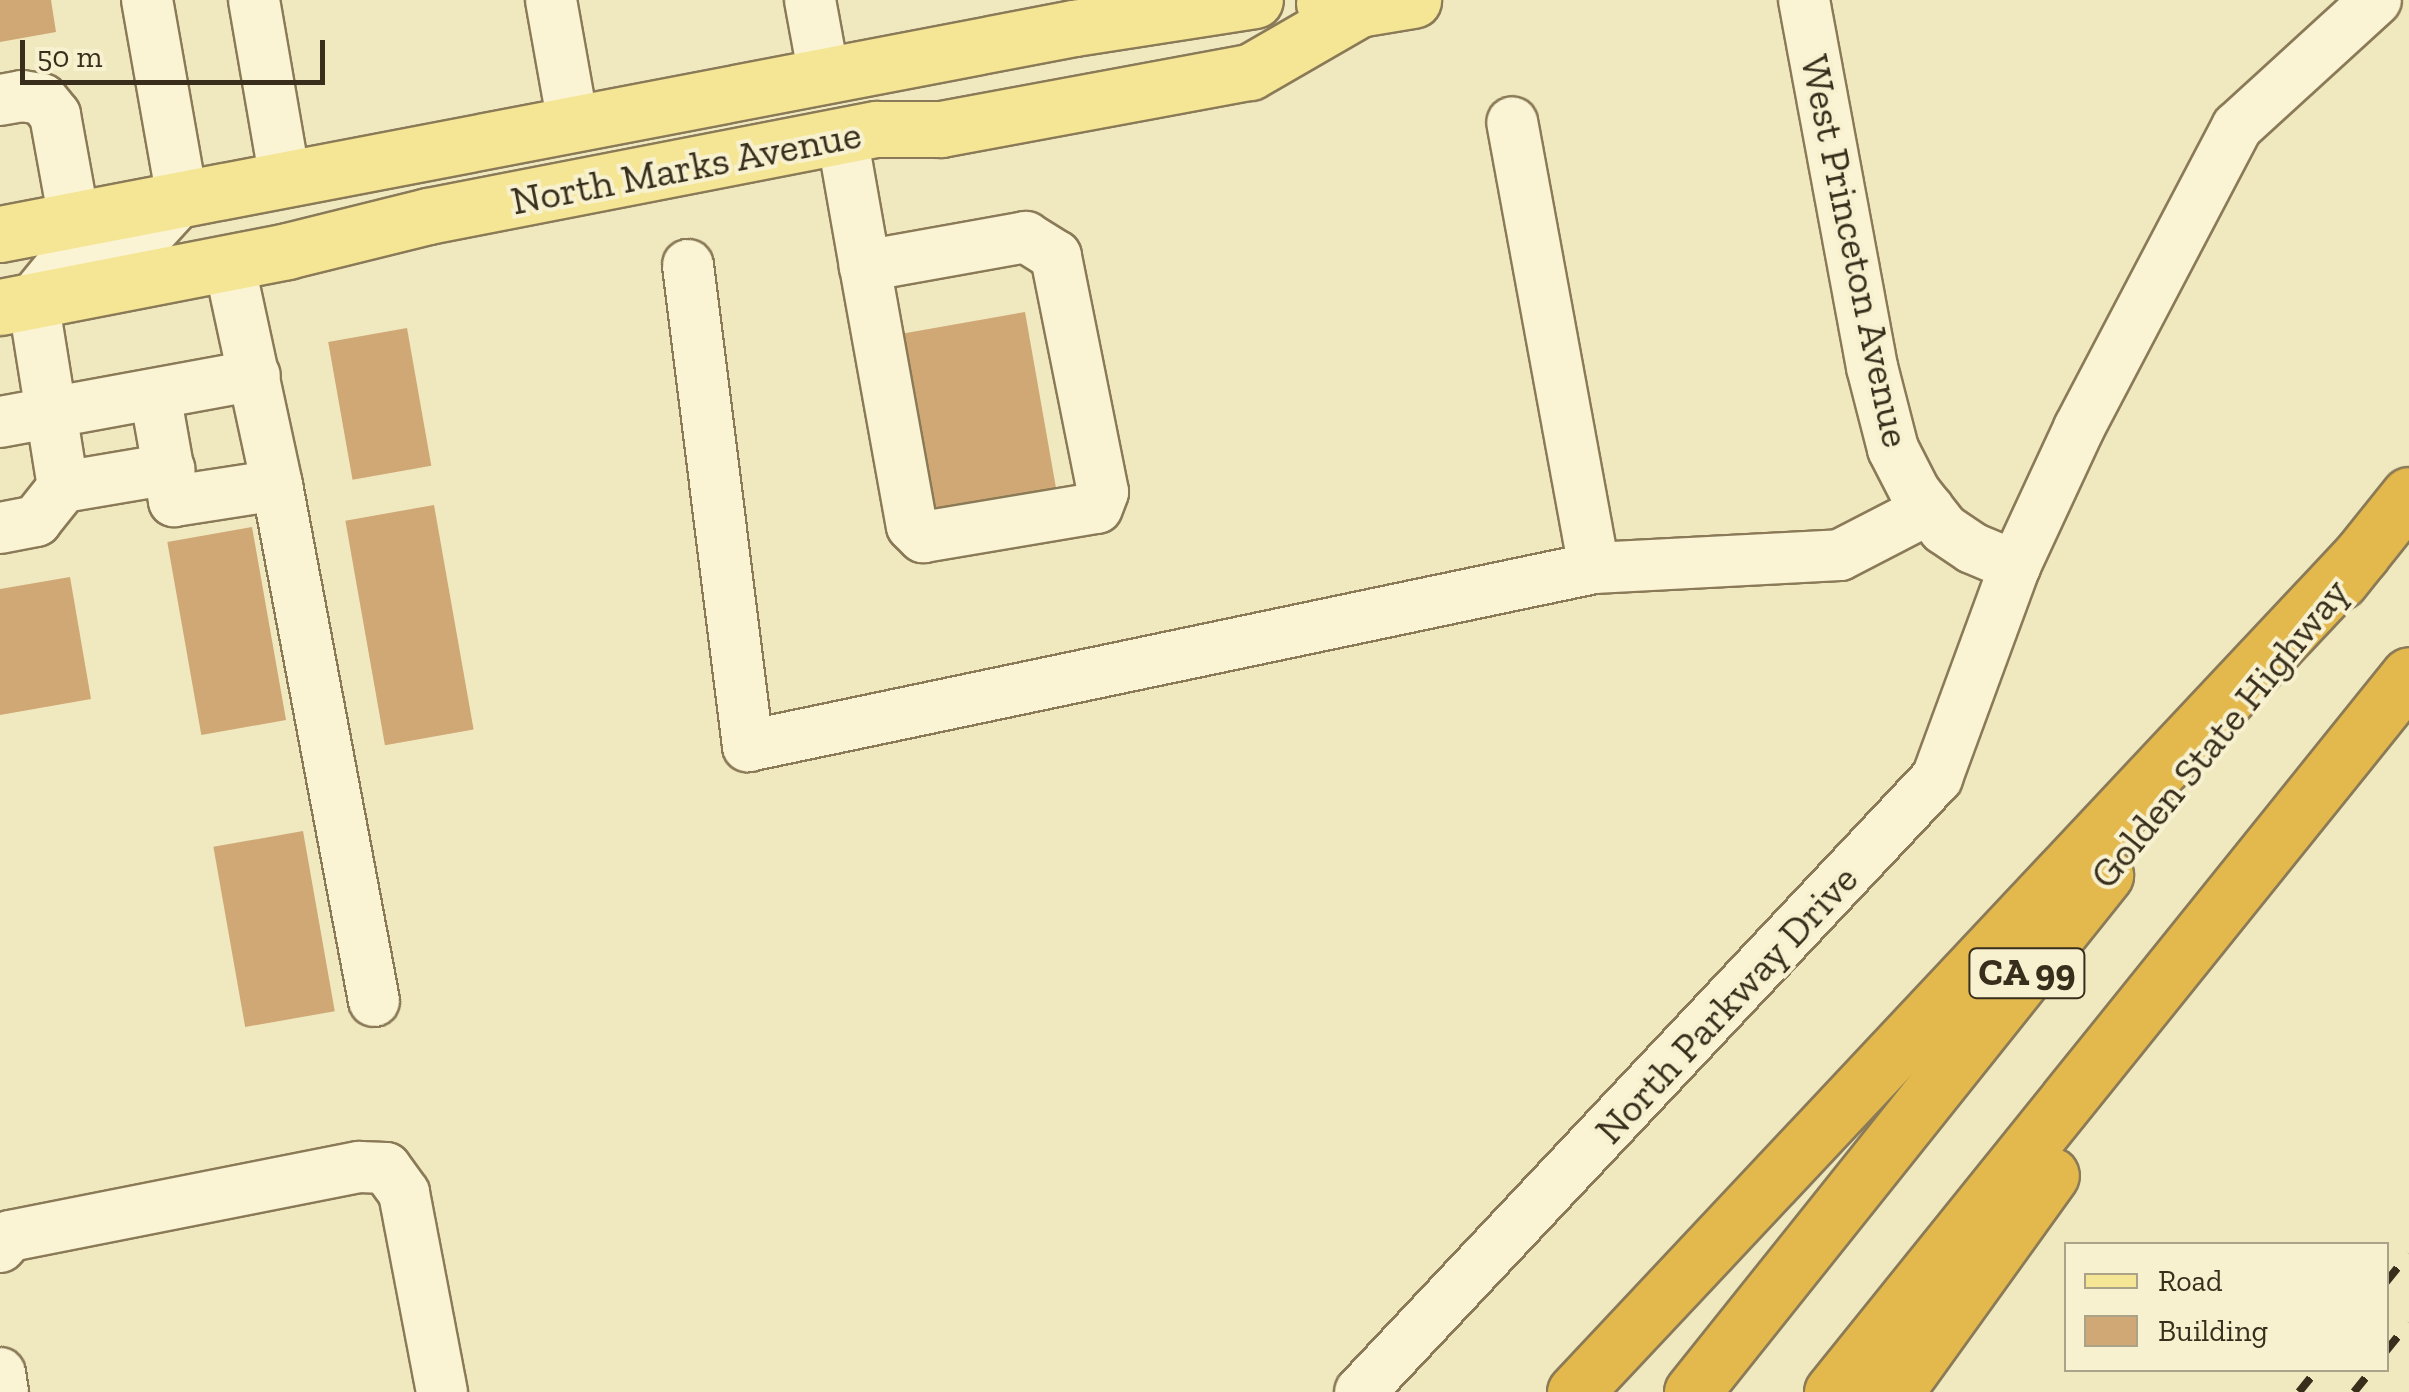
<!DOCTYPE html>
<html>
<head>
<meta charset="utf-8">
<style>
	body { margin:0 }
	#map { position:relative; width:2409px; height:1392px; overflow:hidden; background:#f0e9c0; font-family:"Zilla Slab",serif }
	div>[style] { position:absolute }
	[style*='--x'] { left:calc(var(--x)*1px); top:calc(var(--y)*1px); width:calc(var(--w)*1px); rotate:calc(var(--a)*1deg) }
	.building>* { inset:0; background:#cfa875; transform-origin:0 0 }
	.roads { filter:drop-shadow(2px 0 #8a7a57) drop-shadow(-2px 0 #8a7a57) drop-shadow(0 2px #8a7a57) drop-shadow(0 -2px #8a7a57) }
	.minor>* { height:50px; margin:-25px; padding:0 25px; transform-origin:25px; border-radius:25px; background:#faf4d4 }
	.major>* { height:55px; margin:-27.5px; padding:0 27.5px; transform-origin:27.5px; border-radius:27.5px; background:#f5e696 }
	.highway>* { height:55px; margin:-27.5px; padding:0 27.5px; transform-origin:27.5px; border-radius:27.5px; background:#e3b84d }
	.rail>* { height:8px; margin-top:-4px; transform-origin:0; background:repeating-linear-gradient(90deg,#392e1c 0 18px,transparent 0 36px) }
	span { translate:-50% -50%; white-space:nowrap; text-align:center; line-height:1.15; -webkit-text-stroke:8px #f7f1d0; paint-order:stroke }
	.shield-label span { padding:2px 8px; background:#f7f1d0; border:2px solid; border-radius:8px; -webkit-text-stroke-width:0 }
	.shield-label { font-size:38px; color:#392e1c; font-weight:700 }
	.street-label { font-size:40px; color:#392e1c }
	.legend { position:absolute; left:2064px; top:1242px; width:325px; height:130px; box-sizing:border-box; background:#f7f1d0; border:2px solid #aba388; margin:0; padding:12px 18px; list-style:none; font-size:30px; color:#392e1c }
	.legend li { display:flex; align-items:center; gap:20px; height:50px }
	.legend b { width:50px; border:2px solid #aba388 }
	.scale { position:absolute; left:20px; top:40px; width:305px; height:45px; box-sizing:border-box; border:5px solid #392e1c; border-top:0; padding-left:12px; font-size:30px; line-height:35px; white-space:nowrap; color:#392e1c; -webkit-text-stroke:8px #f7f1d0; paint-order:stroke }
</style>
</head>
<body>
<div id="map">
	<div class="building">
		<div style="clip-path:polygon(0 0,51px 0,56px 32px,0 42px)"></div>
		<div style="left:1025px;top:312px;width:185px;height:128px;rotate:80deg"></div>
		<div style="left:407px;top:328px;width:140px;height:80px;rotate:80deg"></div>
		<div style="left:434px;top:505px;width:228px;height:90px;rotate:80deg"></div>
		<div style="left:252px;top:527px;width:196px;height:86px;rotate:80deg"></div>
		<div style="clip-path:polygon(70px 577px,91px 699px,0 715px,0 589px)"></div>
		<div style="left:303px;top:831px;width:183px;height:91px;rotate:80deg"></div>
	</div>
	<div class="roads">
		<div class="minor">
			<div style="--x:254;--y:0;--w:182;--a:80.2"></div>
			<div style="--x:551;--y:0;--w:126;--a:79.9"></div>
			<div style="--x:810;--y:0;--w:77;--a:79.6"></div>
			<div style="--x:1804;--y:0;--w:373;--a:79.5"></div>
			<div style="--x:1872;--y:367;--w:85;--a:75.6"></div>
			<div style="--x:1893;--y:449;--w:48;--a:62.9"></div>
			<div style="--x:1915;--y:492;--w:47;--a:51.9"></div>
			<div style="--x:1944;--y:529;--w:34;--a:34"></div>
			<div style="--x:1972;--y:548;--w:47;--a:22.7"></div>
			<div style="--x:0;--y:100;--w:22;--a:-10"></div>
			<div style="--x:22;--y:96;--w:20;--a:9"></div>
			<div style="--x:42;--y:99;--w:21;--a:51"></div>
			<div style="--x:55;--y:115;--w:107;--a:79.7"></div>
			<div style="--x:842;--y:136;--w:132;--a:80"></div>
			<div style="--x:865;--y:266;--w:264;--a:79.8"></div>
			<div style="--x:912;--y:526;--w:16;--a:45"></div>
			<div style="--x:923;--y:537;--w:176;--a:-9.5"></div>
			<div style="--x:1097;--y:508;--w:17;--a:-69"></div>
			<div style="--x:1103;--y:492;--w:241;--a:-101.3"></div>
			<div style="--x:1056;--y:256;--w:36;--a:-148"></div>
			<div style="--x:1026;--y:237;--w:164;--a:169.8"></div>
			<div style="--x:229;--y:263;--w:227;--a:77.8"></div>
			<div style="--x:277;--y:485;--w:525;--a:79.35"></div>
			<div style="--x:688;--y:265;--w:485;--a:82.9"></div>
			<div style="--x:748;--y:746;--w:865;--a:-11.88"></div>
			<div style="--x:1594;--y:568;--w:453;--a:-100.4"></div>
			<div style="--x:155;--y:394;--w:109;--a:79.9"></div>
			<div style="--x:174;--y:501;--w:104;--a:-8.8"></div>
			<div style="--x:0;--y:422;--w:259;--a:-10.4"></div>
			<div style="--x:63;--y:487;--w:108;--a:-9.6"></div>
			<div style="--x:0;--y:528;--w:37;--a:-11"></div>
			<div style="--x:36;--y:521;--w:43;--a:-51.5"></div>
			<div style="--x:63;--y:487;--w:189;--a:-99.1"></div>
			<div style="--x:33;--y:300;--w:43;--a:-50.7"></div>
			<div style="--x:60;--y:267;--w:41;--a:-29.1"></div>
			<div style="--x:96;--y:247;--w:55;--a:-13.8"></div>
			<div style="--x:149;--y:234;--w:49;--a:-47.5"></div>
			<div style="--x:182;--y:198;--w:201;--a:-100"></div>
			<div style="--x:1594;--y:568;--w:246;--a:-3"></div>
			<div style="--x:1840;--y:555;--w:100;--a:-27.3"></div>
			<div style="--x:0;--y:1247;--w:15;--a:-48"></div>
			<div style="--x:10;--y:1236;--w:356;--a:-11.2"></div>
			<div style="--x:359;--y:1167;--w:27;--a:2"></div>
			<div style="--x:386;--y:1168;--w:31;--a:54"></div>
			<div style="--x:404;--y:1193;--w:203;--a:79.2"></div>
			<div style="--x:0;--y:1373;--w:19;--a:81"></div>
			<div style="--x:1360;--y:1392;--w:843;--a:-46.78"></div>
			<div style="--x:1937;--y:778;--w:226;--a:-69.8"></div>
			<div style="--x:2015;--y:566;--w:152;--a:-65.1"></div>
			<div style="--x:2079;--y:428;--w:340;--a:-62.3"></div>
			<div style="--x:2237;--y:127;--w:188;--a:-42.4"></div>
		</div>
		<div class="major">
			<div style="--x:1324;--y:3;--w:36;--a:10"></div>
			<div style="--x:1359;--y:9;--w:55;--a:-9.5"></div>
			<div style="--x:0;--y:234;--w:1094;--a:-10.86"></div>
			<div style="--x:1074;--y:28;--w:183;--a:-8.8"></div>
			<div style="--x:0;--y:307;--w:292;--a:-11"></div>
			<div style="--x:287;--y:251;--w:145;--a:-13.9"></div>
			<div style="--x:428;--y:216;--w:457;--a:-11"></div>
			<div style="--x:877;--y:129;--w:64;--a:0"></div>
			<div style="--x:941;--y:129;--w:314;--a:-10.5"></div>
			<div style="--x:1250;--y:72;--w:126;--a:-30"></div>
		</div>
		<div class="highway">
			<div style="--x:2340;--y:581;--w:110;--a:-51.3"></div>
			<div style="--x:1575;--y:1392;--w:1150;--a:-46.8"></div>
			<div style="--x:1692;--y:1392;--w:662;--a:-51.38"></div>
			<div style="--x:1832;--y:1392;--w:920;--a:-51.17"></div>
			<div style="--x:1895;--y:1392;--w:267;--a:-54.3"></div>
		</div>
	</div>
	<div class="rail">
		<div style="--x:2386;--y:1282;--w:36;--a:-51"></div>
		<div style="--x:2386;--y:1351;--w:36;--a:-51"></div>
		<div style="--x:2299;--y:1392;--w:28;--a:-51"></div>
		<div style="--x:2354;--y:1392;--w:28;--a:-51"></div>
	</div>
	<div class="shield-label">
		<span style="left:2027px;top:973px">CA 99</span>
	</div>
	<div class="street-label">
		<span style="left:686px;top:167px;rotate:-11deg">North Marks Avenue</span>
		<span style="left:1856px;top:251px;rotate:78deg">West Princeton Avenue</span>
		<span style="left:2219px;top:733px;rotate:-51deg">Golden State Highway</span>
		<span style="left:1726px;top:1004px;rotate:-47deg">North Parkway Drive</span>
	</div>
	<ul class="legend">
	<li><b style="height:12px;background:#f5e696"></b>Road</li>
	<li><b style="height:28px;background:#cfa875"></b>Building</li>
	</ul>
	<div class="scale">50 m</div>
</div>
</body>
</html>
